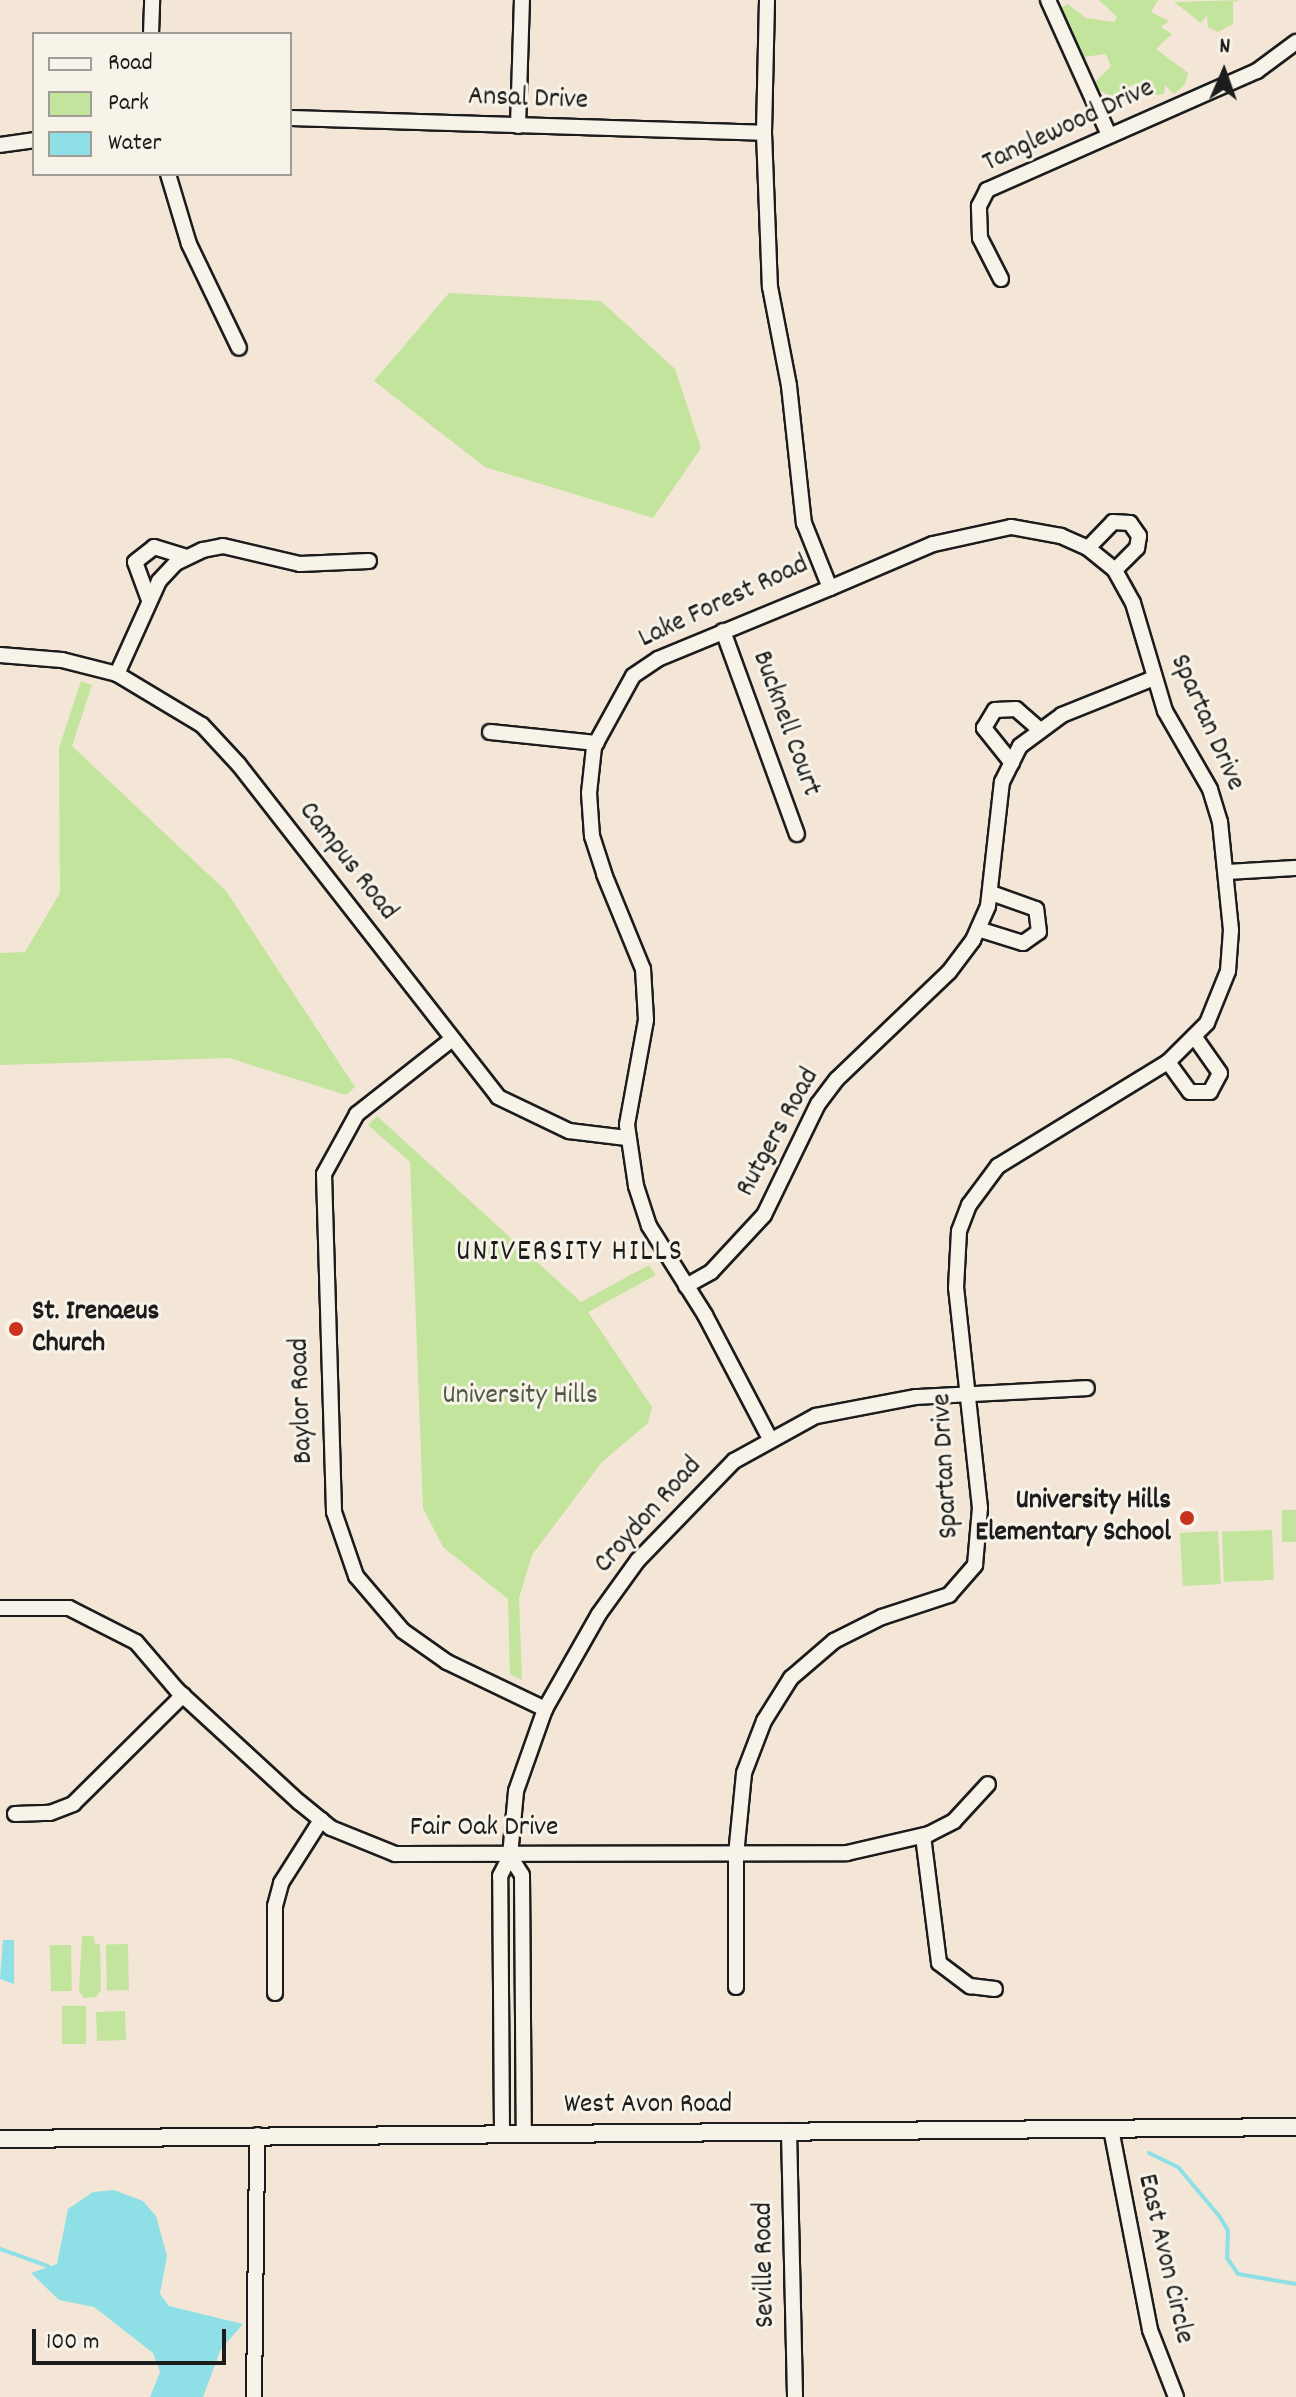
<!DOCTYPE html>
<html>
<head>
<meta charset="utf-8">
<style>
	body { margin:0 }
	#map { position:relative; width:1296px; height:2397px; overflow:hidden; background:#f3e6d7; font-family:Dekko,sans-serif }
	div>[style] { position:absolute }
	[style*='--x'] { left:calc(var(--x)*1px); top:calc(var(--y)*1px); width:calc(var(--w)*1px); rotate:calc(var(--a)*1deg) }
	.green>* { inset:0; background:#c3e49c; transform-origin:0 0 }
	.water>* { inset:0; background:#8fe0e6 }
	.stream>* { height:4px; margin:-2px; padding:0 2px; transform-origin:2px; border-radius:2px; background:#8fe0e6 }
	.roads { filter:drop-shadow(2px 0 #1c1c1c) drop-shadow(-2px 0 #1c1c1c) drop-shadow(0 2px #1c1c1c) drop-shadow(0 -2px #1c1c1c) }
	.minor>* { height:14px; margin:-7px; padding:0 7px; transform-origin:7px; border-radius:7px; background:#f7f3e8 }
	.tertiary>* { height:16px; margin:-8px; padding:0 8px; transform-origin:8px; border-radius:8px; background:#f7f3e8 }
	.dots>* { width:22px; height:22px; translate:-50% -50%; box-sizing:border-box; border:4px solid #f7f3e8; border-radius:50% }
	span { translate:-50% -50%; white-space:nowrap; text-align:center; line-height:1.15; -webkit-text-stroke:6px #f7f3e8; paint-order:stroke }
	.street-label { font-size:28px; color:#1c1c1c }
	.poi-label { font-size:28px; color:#1c1c1c; font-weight:700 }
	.left { translate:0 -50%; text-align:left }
	.right { translate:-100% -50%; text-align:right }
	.park-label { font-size:28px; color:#4e5842 }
	.neighbourhood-label { font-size:30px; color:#1c1c1c; letter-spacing:2px }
	.legend { position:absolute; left:32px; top:32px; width:260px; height:144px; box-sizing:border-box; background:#f7f3e8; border:2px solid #9f9d96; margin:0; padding:10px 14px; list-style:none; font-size:24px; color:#1c1c1c }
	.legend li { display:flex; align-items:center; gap:16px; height:40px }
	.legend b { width:40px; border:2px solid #9f9d96 }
	.north { position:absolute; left:1184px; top:32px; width:80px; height:80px; -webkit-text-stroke:6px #f7f3e8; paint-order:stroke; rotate:2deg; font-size:22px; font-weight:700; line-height:32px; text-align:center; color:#1c1c1c }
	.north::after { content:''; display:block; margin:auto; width:28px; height:36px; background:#1c1c1c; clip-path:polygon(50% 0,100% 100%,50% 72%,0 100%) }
	.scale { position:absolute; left:32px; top:2329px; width:194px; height:36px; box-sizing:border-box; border:4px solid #1c1c1c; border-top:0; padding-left:10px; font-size:24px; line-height:28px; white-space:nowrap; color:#1c1c1c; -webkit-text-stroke:6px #f7f3e8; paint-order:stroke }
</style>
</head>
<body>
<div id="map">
	<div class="green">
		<div style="clip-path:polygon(1099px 0,1158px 0,1151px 12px,1169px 21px,1161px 27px,1172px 34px,1156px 49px,1188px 73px,1185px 84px,1174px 94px,1165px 85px,1164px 94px,1156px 95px,1132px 85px,1114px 99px,1092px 85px,1111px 66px,1106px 54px,1083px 57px,1060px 8px,1068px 4px,1086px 18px,1114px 22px,1117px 17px)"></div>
		<div style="clip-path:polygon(1241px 0,1233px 2px,1233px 24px,1218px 32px,1208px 27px,1207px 15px,1201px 23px,1174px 2px)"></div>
		<div style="clip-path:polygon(449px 293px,601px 301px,675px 369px,701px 448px,653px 518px,485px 467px,374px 381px)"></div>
		<div style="clip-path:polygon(81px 681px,92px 685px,72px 746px,226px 891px,355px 1087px,346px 1095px,229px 1058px,0 1065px,0 953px,25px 952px,60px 893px,59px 748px)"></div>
		<div style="clip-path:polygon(377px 1116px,581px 1302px,649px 1265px,656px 1275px,588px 1312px,652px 1407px,648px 1423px,602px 1462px,532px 1555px,519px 1598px,522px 1680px,510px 1674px,508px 1599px,443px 1547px,423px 1508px,410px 1162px,368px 1125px)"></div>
		<div style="left:1282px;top:1510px;width:14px;height:32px"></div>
		<div style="left:1272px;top:1530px;width:50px;height:50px;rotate:88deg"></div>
		<div style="left:1218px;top:1531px;width:53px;height:38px;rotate:87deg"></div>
		<div style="clip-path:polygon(82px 1936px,94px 1936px,95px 1944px,100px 1944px,101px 1990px,96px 1997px,84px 1998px,79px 1991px)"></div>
		<div style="left:128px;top:1944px;width:46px;height:22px;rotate:89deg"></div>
		<div style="left:71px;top:1945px;width:46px;height:21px;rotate:89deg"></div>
		<div style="left:62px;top:2006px;width:24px;height:38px"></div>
		<div style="left:125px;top:2011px;width:29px;height:29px;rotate:88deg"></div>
	</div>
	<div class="water">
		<div style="clip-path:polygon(3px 1940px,14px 1940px,14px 1984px,0 1979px)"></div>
		<div style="clip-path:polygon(114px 2190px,143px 2201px,156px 2216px,167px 2256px,160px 2294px,169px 2306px,243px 2324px,221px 2349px,203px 2397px,150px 2397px,160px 2372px,153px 2353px,94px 2307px,59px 2300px,31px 2273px,57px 2264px,68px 2209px,93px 2192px)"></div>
	</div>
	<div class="stream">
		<div style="--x:1149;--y:2153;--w:32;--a:26"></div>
		<div style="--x:1178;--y:2167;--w:65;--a:50"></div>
		<div style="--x:1220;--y:2217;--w:16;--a:60"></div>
		<div style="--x:1228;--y:2231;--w:27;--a:92"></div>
		<div style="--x:1227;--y:2258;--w:19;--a:55"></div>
		<div style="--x:1238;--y:2274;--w:59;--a:9.8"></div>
		<div style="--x:0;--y:2249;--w:51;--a:19.5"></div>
	</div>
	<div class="roads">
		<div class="minor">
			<div style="--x:767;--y:0;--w:133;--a:91.3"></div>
			<div style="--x:764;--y:133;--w:154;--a:87.8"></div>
			<div style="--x:770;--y:287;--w:101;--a:79.1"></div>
			<div style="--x:789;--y:386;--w:138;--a:83.8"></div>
			<div style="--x:804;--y:523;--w:70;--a:68.2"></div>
			<div style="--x:830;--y:588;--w:186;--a:157.6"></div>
			<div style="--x:658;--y:659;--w:30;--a:146"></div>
			<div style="--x:633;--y:676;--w:81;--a:118.8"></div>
			<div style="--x:594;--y:747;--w:46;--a:96.2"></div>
			<div style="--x:589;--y:793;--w:43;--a:86"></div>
			<div style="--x:592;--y:836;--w:40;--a:72"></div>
			<div style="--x:604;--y:874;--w:103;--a:67.7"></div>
			<div style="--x:643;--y:969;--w:51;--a:86.6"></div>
			<div style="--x:646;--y:1020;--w:107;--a:100.3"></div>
			<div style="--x:627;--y:1125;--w:62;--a:81.6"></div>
			<div style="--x:636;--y:1186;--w:42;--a:72"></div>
			<div style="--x:649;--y:1226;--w:105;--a:57.8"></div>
			<div style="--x:705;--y:1315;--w:140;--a:62.3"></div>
			<div style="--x:1048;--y:0;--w:146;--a:65.7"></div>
			<div style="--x:151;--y:34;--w:34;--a:-88"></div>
			<div style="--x:290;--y:118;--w:474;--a:1.8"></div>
			<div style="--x:518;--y:126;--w:126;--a:-88.2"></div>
			<div style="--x:0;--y:145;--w:34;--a:-8"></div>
			<div style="--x:168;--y:174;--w:73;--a:73.3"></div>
			<div style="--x:189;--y:244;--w:115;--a:64.3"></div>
			<div style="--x:1001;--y:279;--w:46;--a:-117.1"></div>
			<div style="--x:980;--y:238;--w:32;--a:-92"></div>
			<div style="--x:979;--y:206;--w:18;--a:-63"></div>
			<div style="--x:987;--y:190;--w:295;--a:-23.8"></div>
			<div style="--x:1257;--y:71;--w:49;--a:-36.6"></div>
			<div style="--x:1088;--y:548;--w:36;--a:-46"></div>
			<div style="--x:1113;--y:522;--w:17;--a:3"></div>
			<div style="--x:1130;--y:523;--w:16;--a:55"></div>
			<div style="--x:1139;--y:536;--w:12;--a:99"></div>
			<div style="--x:1137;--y:548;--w:31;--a:135"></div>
			<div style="--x:149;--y:600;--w:40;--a:-110.2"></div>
			<div style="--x:135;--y:562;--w:24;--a:-38"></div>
			<div style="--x:154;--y:547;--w:34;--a:17"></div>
			<div style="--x:723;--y:631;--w:216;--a:70"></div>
			<div style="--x:0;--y:655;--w:62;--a:4.6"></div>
			<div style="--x:62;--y:660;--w:57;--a:14.3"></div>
			<div style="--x:117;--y:674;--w:99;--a:31"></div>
			<div style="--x:202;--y:725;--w:54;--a:47.2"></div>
			<div style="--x:239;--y:765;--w:421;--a:52"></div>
			<div style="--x:498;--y:1097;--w:79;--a:25.6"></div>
			<div style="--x:569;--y:1131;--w:58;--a:6.9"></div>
			<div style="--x:117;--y:674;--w:102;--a:-65.7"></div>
			<div style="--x:159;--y:581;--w:25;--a:-47"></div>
			<div style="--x:176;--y:563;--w:30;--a:-26"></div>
			<div style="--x:203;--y:550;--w:20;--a:-11"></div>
			<div style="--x:223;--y:546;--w:79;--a:13.2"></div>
			<div style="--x:300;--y:564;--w:69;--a:-2.5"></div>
			<div style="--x:490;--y:732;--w:107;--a:5.9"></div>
			<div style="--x:1012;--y:763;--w:45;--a:-128.7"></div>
			<div style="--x:984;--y:728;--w:21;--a:-59"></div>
			<div style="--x:995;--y:710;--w:21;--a:-3"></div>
			<div style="--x:1016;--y:709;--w:30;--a:41"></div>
			<div style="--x:1226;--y:872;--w:70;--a:-3.3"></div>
			<div style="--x:978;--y:929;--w:47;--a:17.3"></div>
			<div style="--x:1023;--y:943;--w:19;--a:-35"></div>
			<div style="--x:1039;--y:932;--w:23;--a:-97"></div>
			<div style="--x:1036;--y:909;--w:48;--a:-160.4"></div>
			<div style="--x:451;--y:1040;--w:120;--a:141.8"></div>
			<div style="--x:357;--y:1114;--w:68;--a:118.8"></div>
			<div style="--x:324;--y:1174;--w:338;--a:88.3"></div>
			<div style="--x:334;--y:1512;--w:68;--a:71"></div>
			<div style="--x:356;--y:1576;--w:72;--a:49.5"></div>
			<div style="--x:403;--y:1631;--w:54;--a:35.2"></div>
			<div style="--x:447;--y:1662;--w:109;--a:25.6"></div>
			<div style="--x:1168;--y:1062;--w:37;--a:54"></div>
			<div style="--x:1190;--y:1092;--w:20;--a:0"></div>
			<div style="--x:1210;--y:1092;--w:21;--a:-62"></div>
			<div style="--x:1220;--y:1073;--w:45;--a:-125.1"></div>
			<div style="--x:686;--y:1286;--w:29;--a:-29"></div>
			<div style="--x:711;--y:1272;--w:78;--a:-47.1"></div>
			<div style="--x:764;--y:1215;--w:123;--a:-64.1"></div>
			<div style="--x:818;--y:1104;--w:31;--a:-53"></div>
			<div style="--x:837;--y:1079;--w:155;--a:-43.7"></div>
			<div style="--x:949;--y:972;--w:40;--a:-53"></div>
			<div style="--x:973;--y:940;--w:37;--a:-66"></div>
			<div style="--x:988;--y:906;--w:125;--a:-83.6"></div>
			<div style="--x:1002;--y:782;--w:40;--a:-63.4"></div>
			<div style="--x:1020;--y:746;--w:52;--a:-36.4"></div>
			<div style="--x:1062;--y:715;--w:99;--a:-21.9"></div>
			<div style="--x:0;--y:1608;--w:69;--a:0"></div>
			<div style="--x:69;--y:1608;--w:75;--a:26.9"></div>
			<div style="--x:136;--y:1642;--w:63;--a:49.5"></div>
			<div style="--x:177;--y:1690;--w:166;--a:42.6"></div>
			<div style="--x:299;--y:1802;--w:41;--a:39.1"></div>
			<div style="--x:331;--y:1828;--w:69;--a:22.1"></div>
			<div style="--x:395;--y:1854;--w:452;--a:-0.1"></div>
			<div style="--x:847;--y:1853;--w:84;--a:-13"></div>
			<div style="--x:929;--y:1834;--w:28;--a:-27"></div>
			<div style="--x:954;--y:1821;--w:50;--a:-47.4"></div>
			<div style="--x:15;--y:1814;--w:35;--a:-2"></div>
			<div style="--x:50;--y:1813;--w:25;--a:-21"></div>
			<div style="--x:73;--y:1804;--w:155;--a:-44.7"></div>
			<div style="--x:923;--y:1836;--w:128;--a:82.8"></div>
			<div style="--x:939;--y:1963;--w:39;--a:37"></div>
			<div style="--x:970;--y:1986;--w:25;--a:7"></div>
			<div style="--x:510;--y:1856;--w:22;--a:58"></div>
			<div style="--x:522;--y:1875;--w:257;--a:89.6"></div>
			<div style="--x:736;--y:1987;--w:132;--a:-90"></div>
			<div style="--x:736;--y:1855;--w:82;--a:-84.4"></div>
			<div style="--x:744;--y:1773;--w:56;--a:-69"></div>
			<div style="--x:764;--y:1721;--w:51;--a:-57.9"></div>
			<div style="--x:791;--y:1678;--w:57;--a:-40.7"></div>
			<div style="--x:834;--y:1641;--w:54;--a:-26.6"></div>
			<div style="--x:882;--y:1617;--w:71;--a:-18.2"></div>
			<div style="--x:949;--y:1595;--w:40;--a:-49"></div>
			<div style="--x:975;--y:1565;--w:57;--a:-85"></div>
			<div style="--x:980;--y:1508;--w:221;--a:-96.2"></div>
			<div style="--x:956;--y:1288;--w:57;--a:-87"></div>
			<div style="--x:959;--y:1231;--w:28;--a:-69"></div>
			<div style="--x:969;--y:1205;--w:49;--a:-53.4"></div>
			<div style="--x:998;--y:1166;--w:199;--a:-31.5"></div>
			<div style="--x:1168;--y:1062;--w:55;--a:-45"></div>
			<div style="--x:1207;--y:1023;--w:56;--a:-68"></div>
			<div style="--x:1228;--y:971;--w:41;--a:-85.8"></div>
			<div style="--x:1231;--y:930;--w:109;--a:-95.8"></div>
			<div style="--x:1220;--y:822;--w:34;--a:-107"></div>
			<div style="--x:1210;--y:789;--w:90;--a:-120"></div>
			<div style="--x:1165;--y:711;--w:113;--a:-106.5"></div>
			<div style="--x:1133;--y:603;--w:38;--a:-119"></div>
			<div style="--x:1115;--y:570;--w:35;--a:-141"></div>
			<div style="--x:1088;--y:548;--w:30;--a:-156"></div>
			<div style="--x:1061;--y:536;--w:51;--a:-169.8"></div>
			<div style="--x:1011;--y:527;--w:80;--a:167.7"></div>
			<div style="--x:933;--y:544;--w:112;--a:156.9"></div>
			<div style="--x:275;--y:1993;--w:87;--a:-90"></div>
			<div style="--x:275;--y:1906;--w:24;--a:-75"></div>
			<div style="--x:281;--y:1883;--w:75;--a:-57.6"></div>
			<div style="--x:1111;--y:2129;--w:205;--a:79"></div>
			<div style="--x:1150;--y:2330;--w:72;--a:68.8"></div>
			<div style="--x:789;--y:2131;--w:266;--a:88.7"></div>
			<div style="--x:502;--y:2132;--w:256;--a:-90.4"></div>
			<div style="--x:500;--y:1876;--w:22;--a:-63"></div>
			<div style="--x:510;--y:1856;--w:65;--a:-84.7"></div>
			<div style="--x:516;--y:1791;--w:87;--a:-70.5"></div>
			<div style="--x:545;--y:1709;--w:109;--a:-60.4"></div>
			<div style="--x:599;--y:1614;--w:67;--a:-54.2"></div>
			<div style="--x:638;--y:1560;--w:138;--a:-45.9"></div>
			<div style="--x:734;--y:1461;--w:94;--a:-28.8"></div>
			<div style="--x:816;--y:1416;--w:102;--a:-10.8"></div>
			<div style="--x:916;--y:1397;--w:171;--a:-3"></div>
			<div style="--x:254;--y:2397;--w:262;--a:-89.3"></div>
		</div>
		<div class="tertiary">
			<div style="--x:0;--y:2139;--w:1296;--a:-0.53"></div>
		</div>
	</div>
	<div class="dots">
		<div style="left:16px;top:1329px;background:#c8321e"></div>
		<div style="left:1187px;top:1518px;background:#c8321e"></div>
	</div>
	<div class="street-label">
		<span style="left:528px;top:100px;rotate:2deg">Ansal Drive</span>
		<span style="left:1069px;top:127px;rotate:-25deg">Tanglewood Drive</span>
		<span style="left:724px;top:603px;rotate:-25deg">Lake Forest Road</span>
		<span style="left:1206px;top:723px;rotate:66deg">Spartan Drive</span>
		<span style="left:785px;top:724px;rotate:70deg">Bucknell Court</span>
		<span style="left:347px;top:862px;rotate:52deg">Campus Road</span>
		<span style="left:779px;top:1133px;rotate:-61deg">Rutgers Road</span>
		<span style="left:303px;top:1401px;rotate:-92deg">Baylor Road</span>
		<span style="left:947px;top:1466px;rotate:-93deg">Spartan Drive</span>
		<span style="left:649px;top:1516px;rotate:-48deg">Croydon Road</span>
		<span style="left:484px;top:1829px">Fair Oak Drive</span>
		<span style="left:648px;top:2106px">West Avon Road</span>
		<span style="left:1164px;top:2259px;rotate:77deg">East Avon Circle</span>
		<span style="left:766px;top:2265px;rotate:-91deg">Seville Road</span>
	</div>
	<div class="poi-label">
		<span class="left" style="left:32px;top:1329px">St. Irenaeus<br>Church</span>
		<span class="right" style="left:1171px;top:1518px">University Hills<br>Elementary School</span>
	</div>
	<div class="park-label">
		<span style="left:520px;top:1397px">University Hills</span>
	</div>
	<div class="neighbourhood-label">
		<span style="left:570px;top:1254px">UNIVERSITY HILLS</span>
	</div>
	<ul class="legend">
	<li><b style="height:10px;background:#f7f3e8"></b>Road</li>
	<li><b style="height:22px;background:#c3e49c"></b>Park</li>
	<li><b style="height:22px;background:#8fe0e6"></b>Water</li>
	</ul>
	<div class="north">N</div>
	<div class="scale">100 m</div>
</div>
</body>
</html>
